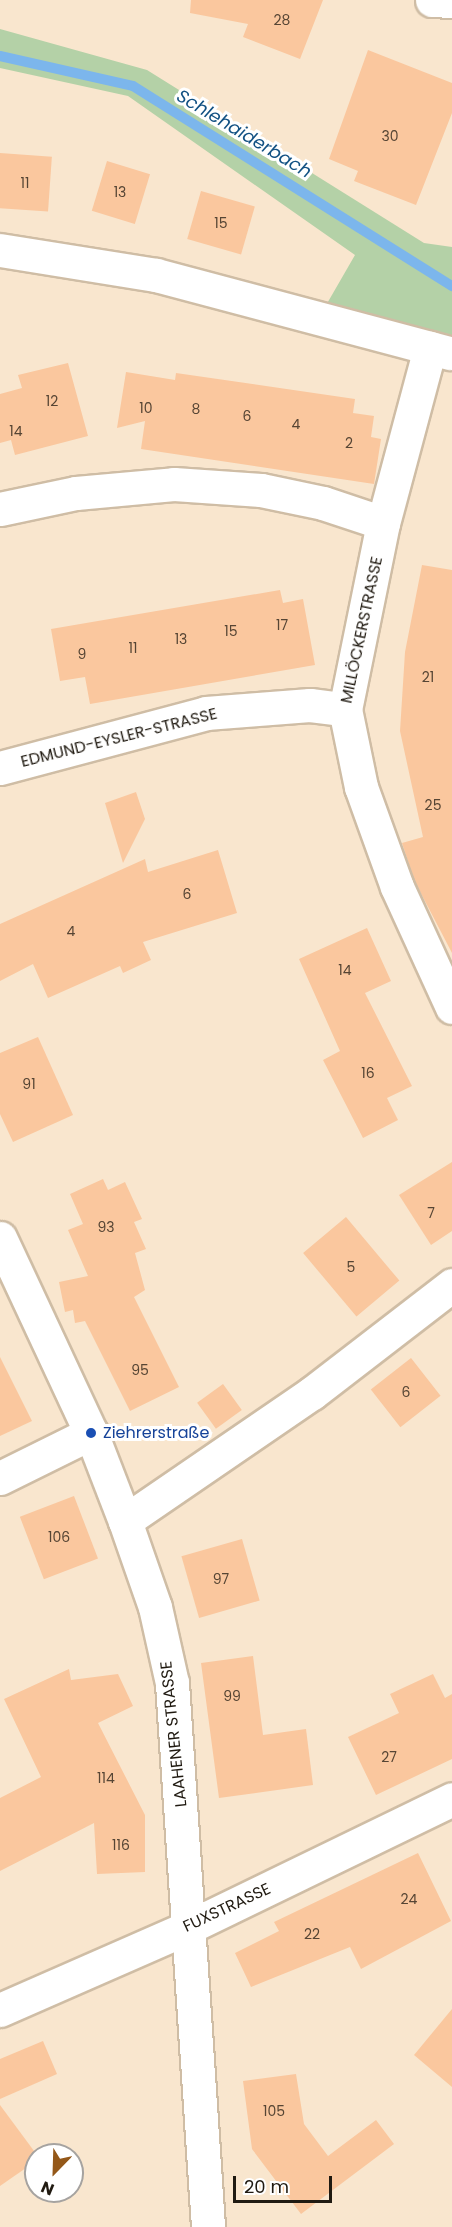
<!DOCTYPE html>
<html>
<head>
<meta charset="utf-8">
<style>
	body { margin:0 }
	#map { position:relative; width:452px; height:2227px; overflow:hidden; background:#f9e6ce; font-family:Poppins,sans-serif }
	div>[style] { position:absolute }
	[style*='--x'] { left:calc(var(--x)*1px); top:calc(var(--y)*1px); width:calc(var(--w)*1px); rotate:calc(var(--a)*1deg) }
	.green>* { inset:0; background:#b4d1a7 }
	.stream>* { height:10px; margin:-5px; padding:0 5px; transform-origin:5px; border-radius:5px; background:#7cb6ec }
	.building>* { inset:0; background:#fac79e; transform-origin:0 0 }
	.roads { filter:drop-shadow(2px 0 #cfbda5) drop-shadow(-2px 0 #cfbda5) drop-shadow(0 2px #cfbda5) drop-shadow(0 -2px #cfbda5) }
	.minor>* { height:33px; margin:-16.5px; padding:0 16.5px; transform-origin:16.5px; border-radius:16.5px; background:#fff }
	.dots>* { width:16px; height:16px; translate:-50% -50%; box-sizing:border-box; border:3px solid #fff; border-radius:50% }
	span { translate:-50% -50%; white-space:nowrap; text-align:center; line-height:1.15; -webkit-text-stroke:6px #fff; paint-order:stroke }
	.number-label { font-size:14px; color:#564534 }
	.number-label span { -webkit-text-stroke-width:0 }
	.street-label { font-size:16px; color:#201a11 }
	.transit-label { font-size:16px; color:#164399 }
	.left { translate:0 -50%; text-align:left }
	.water-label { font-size:18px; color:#125183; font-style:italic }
	.north { position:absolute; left:24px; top:2143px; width:60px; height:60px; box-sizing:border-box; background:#fff; border:2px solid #a6a3a0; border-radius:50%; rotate:203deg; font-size:16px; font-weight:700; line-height:24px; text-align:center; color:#201a11 }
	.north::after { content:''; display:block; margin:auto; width:21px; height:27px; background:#945819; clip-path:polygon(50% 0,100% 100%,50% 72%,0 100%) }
	.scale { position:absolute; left:233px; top:2176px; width:99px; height:27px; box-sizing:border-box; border:3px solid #201a11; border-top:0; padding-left:8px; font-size:18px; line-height:21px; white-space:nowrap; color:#201a11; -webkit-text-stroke:4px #fff; paint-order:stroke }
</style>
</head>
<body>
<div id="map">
	<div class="green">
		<div style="clip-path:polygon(0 29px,147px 70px,424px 243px,452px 247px,452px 346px,325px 307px,355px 255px,128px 96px,0 68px)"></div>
	</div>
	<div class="stream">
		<div style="--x:0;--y:56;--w:136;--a:12.7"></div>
		<div style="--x:133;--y:86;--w:377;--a:32.1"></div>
	</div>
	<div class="building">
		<div style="clip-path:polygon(191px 0,323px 0,300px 59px,243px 37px,248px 24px,190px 13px)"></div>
		<div style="clip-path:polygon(368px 50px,452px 83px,452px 113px,416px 205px,354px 181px,358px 171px,329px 159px)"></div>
		<div style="left:0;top:153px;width:52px;height:55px;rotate:4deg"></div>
		<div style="left:107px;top:161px;width:45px;height:52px;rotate:17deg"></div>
		<div style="left:201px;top:191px;width:56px;height:50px;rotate:16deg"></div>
		<div style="clip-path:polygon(68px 363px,88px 436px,15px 455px,11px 440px,0 443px,0 394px,22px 388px,18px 375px)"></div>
		<div style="clip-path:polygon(126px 372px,175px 380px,176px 373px,355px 399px,353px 413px,374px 416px,371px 437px,381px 439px,374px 484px,141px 449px,145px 421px,117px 428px)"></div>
		<div style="clip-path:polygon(422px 565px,452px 570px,452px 953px,414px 880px,402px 843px,423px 837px,400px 731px,405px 652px)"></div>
		<div style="clip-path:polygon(280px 590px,283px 603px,303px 599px,315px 665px,90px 704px,85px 677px,60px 681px,51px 629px)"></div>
		<div style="clip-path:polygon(136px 792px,145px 819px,123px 863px,105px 803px)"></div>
		<div style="clip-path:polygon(218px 850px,237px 913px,143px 942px,151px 960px,123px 973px,120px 966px,48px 998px,33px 964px,0 981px,0 924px,145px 859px,148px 872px)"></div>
		<div style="clip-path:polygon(367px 928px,391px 981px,365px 993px,412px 1086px,387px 1098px,398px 1120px,363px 1138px,323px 1060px,340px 1051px,299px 959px)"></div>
		<div style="clip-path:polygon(38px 1037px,73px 1115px,13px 1142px,0 1114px,0 1053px)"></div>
		<div style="clip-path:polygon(452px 1162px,452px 1231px,431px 1245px,399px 1195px)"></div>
		<div style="clip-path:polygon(103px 1179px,108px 1190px,125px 1182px,142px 1219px,134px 1222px,146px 1249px,135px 1253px,145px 1290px,134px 1297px,179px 1387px,130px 1411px,85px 1321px,75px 1323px,73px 1310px,65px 1312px,59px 1282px,88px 1276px,68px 1230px,83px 1224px,70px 1194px)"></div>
		<div style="left:346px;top:1217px;width:83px;height:56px;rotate:50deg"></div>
		<div style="clip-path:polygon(0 1357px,32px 1421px,0 1436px)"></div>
		<div style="left:411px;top:1358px;width:48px;height:51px;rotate:52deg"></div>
		<div style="left:223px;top:1384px;width:32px;height:32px;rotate:54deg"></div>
		<div style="left:74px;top:1496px;width:67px;height:58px;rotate:69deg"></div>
		<div style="left:242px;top:1539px;width:64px;height:63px;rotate:74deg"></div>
		<div style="clip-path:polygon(253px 1656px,263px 1735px,306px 1729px,313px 1785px,219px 1798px,201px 1663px)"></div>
		<div style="clip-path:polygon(69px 1669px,71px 1680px,118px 1674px,133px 1706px,98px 1723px,145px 1815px,145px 1872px,97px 1874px,94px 1823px,0 1871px,0 1798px,41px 1777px,4px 1699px)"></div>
		<div style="clip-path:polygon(433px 1674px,445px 1698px,452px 1694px,452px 1759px,376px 1795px,348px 1737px,399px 1713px,390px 1694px)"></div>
		<div style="clip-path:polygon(418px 1853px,451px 1921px,361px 1969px,350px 1947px,251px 1987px,235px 1953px,279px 1931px,274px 1922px)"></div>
		<div style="clip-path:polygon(452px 2009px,452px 2087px,414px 2055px)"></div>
		<div style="clip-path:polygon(43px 2041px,57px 2074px,0 2099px,0 2059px)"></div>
		<div style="clip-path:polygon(296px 2074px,304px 2124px,328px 2156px,376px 2120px,394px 2144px,301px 2214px,252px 2149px,243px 2081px)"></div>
		<div style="clip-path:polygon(0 2105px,37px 2155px,36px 2161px,0 2186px)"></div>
	</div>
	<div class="roads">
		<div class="minor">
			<div style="--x:432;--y:0;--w:20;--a:3"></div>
			<div style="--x:0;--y:250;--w:158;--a:9.1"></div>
			<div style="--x:156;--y:275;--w:304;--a:14.9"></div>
			<div style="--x:430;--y:348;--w:181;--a:105"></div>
			<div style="--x:383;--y:523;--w:190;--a:101.5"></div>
			<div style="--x:345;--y:709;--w:80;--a:78.4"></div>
			<div style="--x:361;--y:787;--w:106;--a:70.2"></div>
			<div style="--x:397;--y:887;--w:132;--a:65.4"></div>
			<div style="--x:0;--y:509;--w:78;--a:-11.9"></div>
			<div style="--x:76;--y:493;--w:98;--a:-5.2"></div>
			<div style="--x:174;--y:484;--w:87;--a:3.9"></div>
			<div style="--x:261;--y:490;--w:63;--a:11.8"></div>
			<div style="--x:323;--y:503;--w:63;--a:18.4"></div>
			<div style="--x:0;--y:768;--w:213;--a:-14.9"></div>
			<div style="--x:206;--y:713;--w:104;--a:-4.4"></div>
			<div style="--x:310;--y:705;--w:35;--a:7"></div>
			<div style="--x:0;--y:1238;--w:215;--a:65"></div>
			<div style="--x:91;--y:1433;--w:94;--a:68.9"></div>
			<div style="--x:125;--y:1521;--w:91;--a:70.8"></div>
			<div style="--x:155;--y:1607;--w:78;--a:77.4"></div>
			<div style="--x:172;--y:1683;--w:545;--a:86.21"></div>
			<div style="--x:0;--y:1478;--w:102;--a:-26.3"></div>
			<div style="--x:125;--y:1521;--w:227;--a:-34.4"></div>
			<div style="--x:312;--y:1393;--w:177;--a:-37.6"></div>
			<div style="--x:0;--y:2010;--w:209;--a:-23.7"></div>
			<div style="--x:191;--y:1926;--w:290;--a:-25.9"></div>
		</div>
	</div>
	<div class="dots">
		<div style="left:91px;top:1433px;background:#1a4fb4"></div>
	</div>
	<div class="number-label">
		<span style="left:282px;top:20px">28</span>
		<span style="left:390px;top:136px">30</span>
		<span style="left:25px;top:183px">11</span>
		<span style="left:120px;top:192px">13</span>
		<span style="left:221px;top:223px">15</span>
		<span style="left:52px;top:401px">12</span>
		<span style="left:146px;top:408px">10</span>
		<span style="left:196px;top:409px">8</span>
		<span style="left:247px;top:416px">6</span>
		<span style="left:296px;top:424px">4</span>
		<span style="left:16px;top:431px">14</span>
		<span style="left:349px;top:443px">2</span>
		<span style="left:282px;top:625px">17</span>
		<span style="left:231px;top:631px">15</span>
		<span style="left:181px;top:639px">13</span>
		<span style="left:133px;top:648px">11</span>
		<span style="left:82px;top:654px">9</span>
		<span style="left:428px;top:677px">21</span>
		<span style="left:433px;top:805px">25</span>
		<span style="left:187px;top:894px">6</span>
		<span style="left:71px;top:931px">4</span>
		<span style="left:345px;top:970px">14</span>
		<span style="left:368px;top:1073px">16</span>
		<span style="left:29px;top:1084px">91</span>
		<span style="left:431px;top:1213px">7</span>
		<span style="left:106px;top:1227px">93</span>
		<span style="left:351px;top:1267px">5</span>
		<span style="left:140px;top:1370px">95</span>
		<span style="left:406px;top:1392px">6</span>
		<span style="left:59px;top:1537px">106</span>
		<span style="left:221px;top:1579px">97</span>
		<span style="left:232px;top:1696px">99</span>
		<span style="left:389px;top:1757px">27</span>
		<span style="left:106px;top:1778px">114</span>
		<span style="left:121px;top:1845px">116</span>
		<span style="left:409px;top:1899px">24</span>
		<span style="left:312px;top:1934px">22</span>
		<span style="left:274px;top:2111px">105</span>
	</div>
	<div class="street-label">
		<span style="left:362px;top:630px;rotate:-78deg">MILLÖCKERSTRASSE</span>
		<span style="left:119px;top:738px;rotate:-14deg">EDMUND-EYSLER-STRASSE</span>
		<span style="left:174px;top:1734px;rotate:-96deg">LAAHENER STRASSE</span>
		<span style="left:227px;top:1908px;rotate:-25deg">FUXSTRASSE</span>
	</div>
	<div class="transit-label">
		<span class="left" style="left:103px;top:1433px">Ziehrerstraße</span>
	</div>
	<div class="water-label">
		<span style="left:244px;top:134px;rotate:31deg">Schlehaiderbach</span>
	</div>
	<div class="north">N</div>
	<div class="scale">20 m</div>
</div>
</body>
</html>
